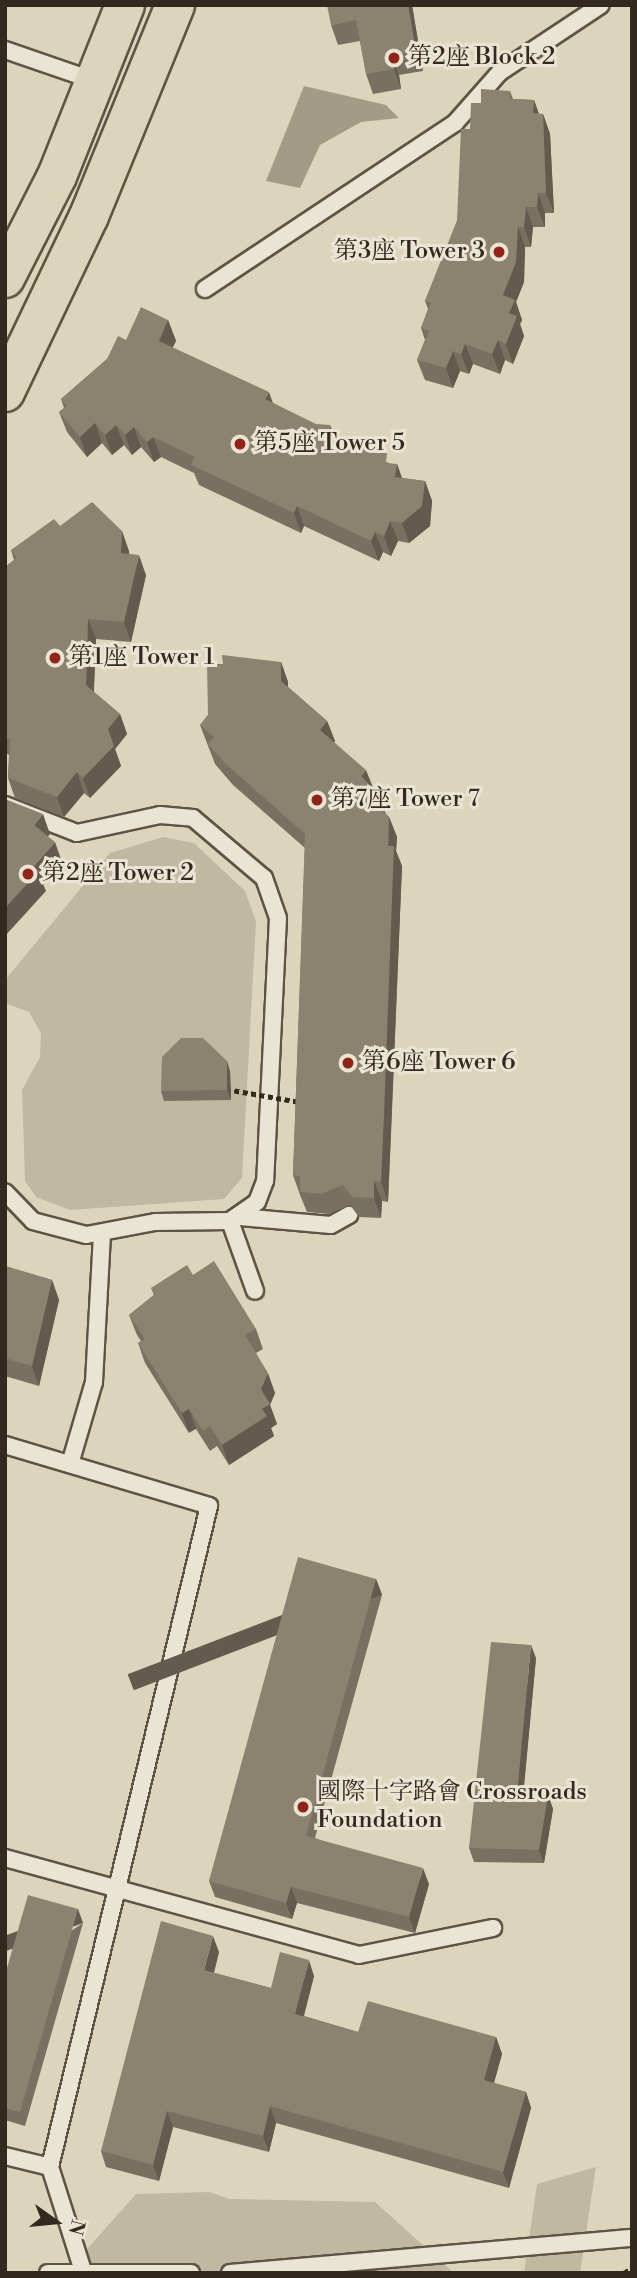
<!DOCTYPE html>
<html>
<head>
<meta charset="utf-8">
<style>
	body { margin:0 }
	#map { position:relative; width:637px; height:2278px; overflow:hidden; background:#ddd5bb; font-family:"Libre Bodoni","Noto Serif TC",serif }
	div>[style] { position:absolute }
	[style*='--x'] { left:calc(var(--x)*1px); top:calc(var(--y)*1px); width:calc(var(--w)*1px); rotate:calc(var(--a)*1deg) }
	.green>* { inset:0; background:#c0b8a0 }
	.water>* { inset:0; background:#a49b86 }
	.path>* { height:4.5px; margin-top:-2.25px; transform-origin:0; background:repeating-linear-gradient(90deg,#34291e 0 5px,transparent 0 8.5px) }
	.roads { filter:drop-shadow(2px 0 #5e5445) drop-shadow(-2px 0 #5e5445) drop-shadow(0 2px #5e5445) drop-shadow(0 -2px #5e5445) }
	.service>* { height:16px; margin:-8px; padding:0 8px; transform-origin:8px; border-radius:8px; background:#e9e4d3 }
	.primary>* { height:38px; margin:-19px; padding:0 19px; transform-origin:19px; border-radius:19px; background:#ddd5bb }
	.path-bridge>* { height:4.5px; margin-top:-2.25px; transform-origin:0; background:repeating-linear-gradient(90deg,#34291e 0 5px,transparent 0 8.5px) }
	.wall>* { inset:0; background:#787060 }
	.shaded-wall>* { inset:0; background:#625b4e; transform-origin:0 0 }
	.building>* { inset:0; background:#8c8270 }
	.dots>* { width:19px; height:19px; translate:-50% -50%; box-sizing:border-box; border:4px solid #e9e4d3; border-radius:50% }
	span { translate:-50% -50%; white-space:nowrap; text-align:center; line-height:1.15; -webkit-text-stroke:6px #e9e4d3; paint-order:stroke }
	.poi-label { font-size:24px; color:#34291e }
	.left { translate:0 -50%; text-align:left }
	.right { translate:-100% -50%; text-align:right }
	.frame { position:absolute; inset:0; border:7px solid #34291e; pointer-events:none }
	.north { position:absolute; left:21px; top:2187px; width:70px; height:70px; -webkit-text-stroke:5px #e9e4d3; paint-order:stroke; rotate:105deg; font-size:19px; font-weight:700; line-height:28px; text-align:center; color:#34291e }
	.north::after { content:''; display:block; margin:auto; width:24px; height:32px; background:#34291e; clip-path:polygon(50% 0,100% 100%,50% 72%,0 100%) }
</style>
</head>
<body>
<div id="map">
	<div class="green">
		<div style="clip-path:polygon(163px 837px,194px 843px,245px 891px,256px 921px,242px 1178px,224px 1199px,70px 1210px,36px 1197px,25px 1181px,22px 1090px,40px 1057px,41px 1033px,29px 1012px,5px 1003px,5px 980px,110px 853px)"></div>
		<div style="clip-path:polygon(596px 2167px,580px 2273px,524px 2273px,537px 2184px)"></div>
		<div style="clip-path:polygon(210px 2192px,229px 2199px,375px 2202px,454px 2273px,66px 2273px,136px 2194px)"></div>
	</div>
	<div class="water">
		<div style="clip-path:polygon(304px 86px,386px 105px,399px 118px,361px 122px,320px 145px,300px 188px,266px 181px)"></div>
	</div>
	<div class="path">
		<div style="--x:624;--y:2273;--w:9;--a:-32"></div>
	</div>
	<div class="roads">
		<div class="service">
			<div style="--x:5;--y:50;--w:95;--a:19"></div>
			<div style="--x:205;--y:289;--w:300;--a:-33.6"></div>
			<div style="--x:455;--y:123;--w:68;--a:-48.6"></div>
			<div style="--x:500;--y:72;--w:121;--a:-33.6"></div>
			<div style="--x:5;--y:805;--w:77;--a:21.3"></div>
			<div style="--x:77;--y:833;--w:85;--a:-12.2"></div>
			<div style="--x:160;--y:815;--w:33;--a:5"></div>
			<div style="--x:193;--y:818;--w:93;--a:40.2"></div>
			<div style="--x:264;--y:878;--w:42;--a:70.7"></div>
			<div style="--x:278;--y:918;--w:263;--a:92.8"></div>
			<div style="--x:265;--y:1181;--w:22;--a:111"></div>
			<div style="--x:257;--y:1202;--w:33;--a:145"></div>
			<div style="--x:230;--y:1221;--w:75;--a:179.2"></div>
			<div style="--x:155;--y:1222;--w:70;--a:169.3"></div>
			<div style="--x:86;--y:1235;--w:55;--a:-165.2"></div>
			<div style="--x:33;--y:1221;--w:40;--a:-134"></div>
			<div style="--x:240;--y:1217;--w:91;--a:5"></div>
			<div style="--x:331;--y:1225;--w:21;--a:-29"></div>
			<div style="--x:230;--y:1221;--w:74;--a:70.3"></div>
			<div style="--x:5;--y:1445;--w:213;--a:16.6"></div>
			<div style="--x:209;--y:1506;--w:680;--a:103.53"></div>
			<div style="--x:50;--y:2167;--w:106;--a:72.4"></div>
			<div style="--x:70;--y:1464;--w:85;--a:-73.7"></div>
			<div style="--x:94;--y:1382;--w:148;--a:-86.9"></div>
			<div style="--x:5;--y:1858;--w:367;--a:15.3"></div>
			<div style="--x:359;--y:1955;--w:137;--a:-11.4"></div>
			<div style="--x:5;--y:2156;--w:46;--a:13.7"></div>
			<div style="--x:48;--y:2273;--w:143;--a:0"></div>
			<div style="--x:230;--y:2273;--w:404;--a:-5"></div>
		</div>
		<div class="primary">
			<div style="--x:5;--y:278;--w:114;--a:-63"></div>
			<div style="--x:57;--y:176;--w:184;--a:-68.3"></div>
			<div style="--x:5;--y:392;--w:195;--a:-64.5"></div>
			<div style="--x:89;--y:216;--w:228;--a:-67.8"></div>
		</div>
	</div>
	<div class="path-bridge">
		<div style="--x:226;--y:1089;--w:75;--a:10"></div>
	</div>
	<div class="wall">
		<div style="clip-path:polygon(412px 5px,423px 71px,399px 75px,401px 89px,373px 94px,366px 74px,360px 41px,338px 45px,331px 25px)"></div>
		<div style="clip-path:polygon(510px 91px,513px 99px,534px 100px,539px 114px,543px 114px,550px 134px,554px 213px,545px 213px,545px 227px,533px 227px,531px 247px,525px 247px,524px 282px,516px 302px,522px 320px,520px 324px,524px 336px,513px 364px,505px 360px,500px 374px,473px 364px,469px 374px,460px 371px,453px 388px,425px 380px,417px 360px,425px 340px,421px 328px,428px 309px,425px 301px,457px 221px,470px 129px,481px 103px)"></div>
		<div style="clip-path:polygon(168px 320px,176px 341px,172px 348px,334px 436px,342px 443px,391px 464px,397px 464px,402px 478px,425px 481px,432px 501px,430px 526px,409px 543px,398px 541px,391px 556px,383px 552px,379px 561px,304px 526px,301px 533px,199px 485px,194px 473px,161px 457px,154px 462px,141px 447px,132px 455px,124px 445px,112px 455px,102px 443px,87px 457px,67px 432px,59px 412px,64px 408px,61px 399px,107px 359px,126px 340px)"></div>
		<div style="clip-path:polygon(60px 526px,122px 531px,129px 553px,146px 575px,131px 642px,96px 639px,94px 692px,120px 714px,127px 734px,115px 749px,121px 766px,90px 798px,84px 793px,64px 817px,15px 798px,8px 778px,9px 755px,5px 753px,5px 567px,14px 560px,11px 550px)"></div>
		<div style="clip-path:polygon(281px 662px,288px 682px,288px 687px,327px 721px,335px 741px,334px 742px,379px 795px,385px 813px,389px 817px,397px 837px,396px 851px,402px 866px,391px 1135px,388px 1202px,382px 1201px,381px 1218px,359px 1217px,350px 1205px,329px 1214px,307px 1212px,300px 1195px,293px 1175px,305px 848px,233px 785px,215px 764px,200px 725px,208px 715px)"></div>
		<div style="clip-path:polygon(230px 1071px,231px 1100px,164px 1101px,161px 1091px)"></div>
		<div style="clip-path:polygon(5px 1266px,52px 1280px,59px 1300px,39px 1386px,5px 1376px)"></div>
		<div style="clip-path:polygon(193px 1275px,256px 1329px,263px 1349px,256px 1353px,275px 1393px,270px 1405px,277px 1424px,271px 1428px,274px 1436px,229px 1465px,217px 1446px,210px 1451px,196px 1429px,189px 1433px,145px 1363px,138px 1343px,141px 1341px,137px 1335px,129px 1315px,154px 1295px,151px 1288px)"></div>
		<div style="clip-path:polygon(376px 1579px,382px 1595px,315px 1838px,429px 1884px,415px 1933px,297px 1903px,292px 1919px,215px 1897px,209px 1881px)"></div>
		<div style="clip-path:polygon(536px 1658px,523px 1795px,548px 1795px,553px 1809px,544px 1863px,474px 1862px,469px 1848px)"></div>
		<div style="clip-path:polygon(83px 1923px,25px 2126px,5px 2120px,5px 1975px)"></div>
		<div style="clip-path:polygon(219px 1952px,214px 1973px,271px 1988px,314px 1976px,304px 2016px,358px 2032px,496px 2037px,502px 2054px,494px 2083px,526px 2092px,531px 2108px,509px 2188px,276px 2123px,269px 2152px,173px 2127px,159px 2181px,106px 2167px,101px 2151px)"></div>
	</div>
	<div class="shaded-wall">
		<div style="clip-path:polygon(408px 5px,412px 5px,423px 71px,416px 51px)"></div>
		<div style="clip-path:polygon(391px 55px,399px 75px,401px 89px,394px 69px)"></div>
		<div style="clip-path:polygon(534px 100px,541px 120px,533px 113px)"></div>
		<div style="clip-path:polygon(543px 114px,550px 134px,554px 213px,546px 193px)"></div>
		<div style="clip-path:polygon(538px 193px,545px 213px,545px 227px,537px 207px)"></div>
		<div style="clip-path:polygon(526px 207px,533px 227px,531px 247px,524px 227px)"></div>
		<div style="clip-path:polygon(518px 227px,525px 247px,524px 282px,516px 302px,522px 320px,520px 324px,524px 336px,513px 364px,506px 344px,503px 295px)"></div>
		<div style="clip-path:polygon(168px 320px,176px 341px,166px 361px,159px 341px)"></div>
		<div style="clip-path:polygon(498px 340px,505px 360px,500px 374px,492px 354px)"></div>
		<div style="clip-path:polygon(465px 344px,473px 364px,469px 374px,461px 354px)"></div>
		<div style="clip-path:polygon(453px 351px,460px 371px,453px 388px,446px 368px)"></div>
		<div style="clip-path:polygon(269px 392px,276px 412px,265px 399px)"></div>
		<div style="clip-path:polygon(95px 423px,102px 443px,87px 457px,80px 437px)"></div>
		<div style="clip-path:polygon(116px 425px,124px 445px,112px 455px,105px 435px)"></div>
		<div style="clip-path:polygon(330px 425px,338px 445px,330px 435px)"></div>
		<div style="clip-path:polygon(134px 427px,141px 447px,132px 455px,125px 435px)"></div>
		<div style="clip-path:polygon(153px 437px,161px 457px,154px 462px,147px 442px)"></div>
		<div style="clip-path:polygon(397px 464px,404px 484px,395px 477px)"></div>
		<div style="clip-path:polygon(425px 481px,432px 501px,430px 526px,409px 543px,402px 523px)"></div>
		<div style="clip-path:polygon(297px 506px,304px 526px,301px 533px,294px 513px)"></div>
		<div style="clip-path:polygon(390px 521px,398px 541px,391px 556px,384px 536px)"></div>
		<div style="clip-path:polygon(122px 531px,129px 551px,129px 573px,121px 553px)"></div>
		<div style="clip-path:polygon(375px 532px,383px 552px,379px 561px,371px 541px)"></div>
		<div style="clip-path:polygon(139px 555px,146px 575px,131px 642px,124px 622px)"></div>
		<div style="clip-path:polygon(88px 619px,96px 639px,93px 705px,86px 685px)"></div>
		<div style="clip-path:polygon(281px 662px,288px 682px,288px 701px,281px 681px)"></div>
		<div style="clip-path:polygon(120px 714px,127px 734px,115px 749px,121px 766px,90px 798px,83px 778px,108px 729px)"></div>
		<div style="clip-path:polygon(327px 721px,335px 741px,327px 750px,320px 730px)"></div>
		<div style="clip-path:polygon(366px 770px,374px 790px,361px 776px)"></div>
		<div style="clip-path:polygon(77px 772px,84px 793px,64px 817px,57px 797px)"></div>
		<div style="clip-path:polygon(379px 795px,386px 815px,373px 802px)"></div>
		<div style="clip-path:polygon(43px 814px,50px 834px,41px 845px,34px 825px)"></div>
		<div style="clip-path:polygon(389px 817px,397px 837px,396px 851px,402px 866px,388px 1202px,381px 1182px)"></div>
		<div style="clip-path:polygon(55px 842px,62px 862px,43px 884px,46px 891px,5px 936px,5px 908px,33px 867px)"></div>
		<div style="clip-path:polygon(227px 1061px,230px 1071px,231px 1100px,227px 1090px)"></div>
		<div style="clip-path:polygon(374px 1181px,382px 1201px,381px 1218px,374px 1198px)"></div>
		<div style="clip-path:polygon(52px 1280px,59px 1300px,39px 1386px,32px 1366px)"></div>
		<div style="clip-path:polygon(268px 1373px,275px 1393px,270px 1405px,277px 1424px,271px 1428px,274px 1436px,229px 1465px,222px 1445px,262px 1409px,261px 1389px)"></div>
		<div style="left:189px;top:1409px;width:21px;height:8px;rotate:71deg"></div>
		<div style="left:376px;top:1579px;width:17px;height:266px;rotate:69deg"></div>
		<div style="clip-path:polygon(531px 1645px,536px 1658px,522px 1808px,517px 1794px)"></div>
		<div style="clip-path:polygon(548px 1795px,553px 1809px,544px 1863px,539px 1850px)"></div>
		<div style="clip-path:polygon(423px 1868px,429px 1884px,415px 1933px,409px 1917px)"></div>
		<div style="clip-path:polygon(291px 1887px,297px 1903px,292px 1919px,286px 1903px)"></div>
		<div style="left:78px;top:1909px;width:15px;height:211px;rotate:70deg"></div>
		<div style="clip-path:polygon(213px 1936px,219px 1952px,210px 1987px,204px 1970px)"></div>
		<div style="clip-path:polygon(309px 1960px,314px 1976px,300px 2030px,295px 2014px)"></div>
		<div style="clip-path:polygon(496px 2037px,502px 2054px,490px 2096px,484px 2080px)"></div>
		<div style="clip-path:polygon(526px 2092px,531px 2108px,509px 2188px,503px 2172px)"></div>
		<div style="clip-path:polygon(270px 2106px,276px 2123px,269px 2152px,263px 2136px)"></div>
		<div style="clip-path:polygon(167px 2111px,173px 2127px,159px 2181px,153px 2165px)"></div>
	</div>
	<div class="building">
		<div style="clip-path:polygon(327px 5px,408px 5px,416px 51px,391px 55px,394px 69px,366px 74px,356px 20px,331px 25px)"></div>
		<div style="clip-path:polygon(481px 89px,510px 91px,510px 99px,534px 100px,533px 113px,543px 114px,546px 193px,538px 193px,537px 207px,526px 207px,524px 227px,518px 227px,516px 262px,503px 295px,515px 300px,509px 313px,517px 316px,506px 344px,498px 340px,492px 354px,465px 344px,461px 354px,453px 351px,446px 368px,417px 360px,429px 331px,421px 328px,431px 303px,425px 301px,457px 221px,461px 129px,470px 129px,471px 103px,481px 103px)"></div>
		<div style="clip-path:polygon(141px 307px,168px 320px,159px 341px,269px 392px,265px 399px,316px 424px,330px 425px,330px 435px,339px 436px,339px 443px,387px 453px,386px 463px,397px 464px,395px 477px,425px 481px,422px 506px,402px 523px,390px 521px,384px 536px,375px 532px,371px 541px,297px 506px,294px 513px,191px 465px,195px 457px,153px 437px,147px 442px,134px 427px,125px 435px,116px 425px,105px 435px,95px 423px,80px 437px,59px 412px,67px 406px,61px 399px,107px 359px,118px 336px,126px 340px)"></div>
		<div style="clip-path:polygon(92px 502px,122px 531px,121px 553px,139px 555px,124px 622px,88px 619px,86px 685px,120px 714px,108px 729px,114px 746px,83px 778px,77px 772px,57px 797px,8px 778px,10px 739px,5px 737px,5px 567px,17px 558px,11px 550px,54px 519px,60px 526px)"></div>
		<div style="clip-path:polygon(222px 655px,281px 662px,281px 681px,327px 721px,320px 730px,366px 770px,361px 776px,379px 795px,373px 802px,389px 817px,388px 846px,394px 846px,384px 1115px,381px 1182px,374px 1181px,374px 1198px,352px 1197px,343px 1185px,321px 1194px,300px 1192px,300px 1176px,293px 1175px,305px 834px,226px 764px,208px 744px,214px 737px,200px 725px,208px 715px,207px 664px,223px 664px)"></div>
		<div style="clip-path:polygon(5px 799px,43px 814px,34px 825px,55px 842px,33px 867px,39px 871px,5px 908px)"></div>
		<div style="clip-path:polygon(181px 1038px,203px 1038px,227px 1061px,227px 1090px,161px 1091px,162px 1057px)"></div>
		<div style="clip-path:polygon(214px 1261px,256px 1329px,245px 1335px,268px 1373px,261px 1389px,270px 1404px,262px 1409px,267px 1416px,222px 1445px,210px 1426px,203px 1431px,189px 1409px,182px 1413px,138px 1343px,145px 1339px,129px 1315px,155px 1294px,151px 1288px,187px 1265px,193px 1275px)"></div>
		<div style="clip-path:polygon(5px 1266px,52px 1280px,32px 1366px,5px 1358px)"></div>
		<div style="clip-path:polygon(298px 1557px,376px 1579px,306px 1836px,423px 1868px,409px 1917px,291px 1887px,286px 1903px,209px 1881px)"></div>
		<div style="clip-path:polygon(491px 1642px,531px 1645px,517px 1794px,548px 1795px,539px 1850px,469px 1848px)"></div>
		<div style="clip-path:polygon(28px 1895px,78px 1909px,20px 2112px,5px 2108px,5px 1975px)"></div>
		<div style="clip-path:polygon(161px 1921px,213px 1936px,204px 1970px,271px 1988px,280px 1952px,309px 1960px,295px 2014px,358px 2032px,368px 2001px,496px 2037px,484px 2080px,526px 2092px,503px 2172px,270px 2106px,263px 2136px,167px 2111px,153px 2165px,101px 2151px)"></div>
	</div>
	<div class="dots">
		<div style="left:394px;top:58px;background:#8f2418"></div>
		<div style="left:499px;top:252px;background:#8f2418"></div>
		<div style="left:240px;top:444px;background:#8f2418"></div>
		<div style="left:55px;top:658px;background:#8f2418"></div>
		<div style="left:317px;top:800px;background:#8f2418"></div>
		<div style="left:28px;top:874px;background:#8f2418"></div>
		<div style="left:348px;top:1063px;background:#8f2418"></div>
		<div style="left:303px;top:1807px;background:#8f2418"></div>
	</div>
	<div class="poi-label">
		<span class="left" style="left:408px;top:58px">第2座 Block 2</span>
		<span class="right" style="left:485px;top:252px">第3座 Tower 3</span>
		<span class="left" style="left:254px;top:444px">第5座 Tower 5</span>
		<span class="left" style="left:69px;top:658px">第1座 Tower 1</span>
		<span class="left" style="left:331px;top:800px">第7座 Tower 7</span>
		<span class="left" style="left:42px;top:874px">第2座 Tower 2</span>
		<span class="left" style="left:362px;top:1063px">第6座 Tower 6</span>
		<span class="left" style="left:317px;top:1807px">國際十字路會 Crossroads<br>Foundation</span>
	</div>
	<div class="frame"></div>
	<div class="north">N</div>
</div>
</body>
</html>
